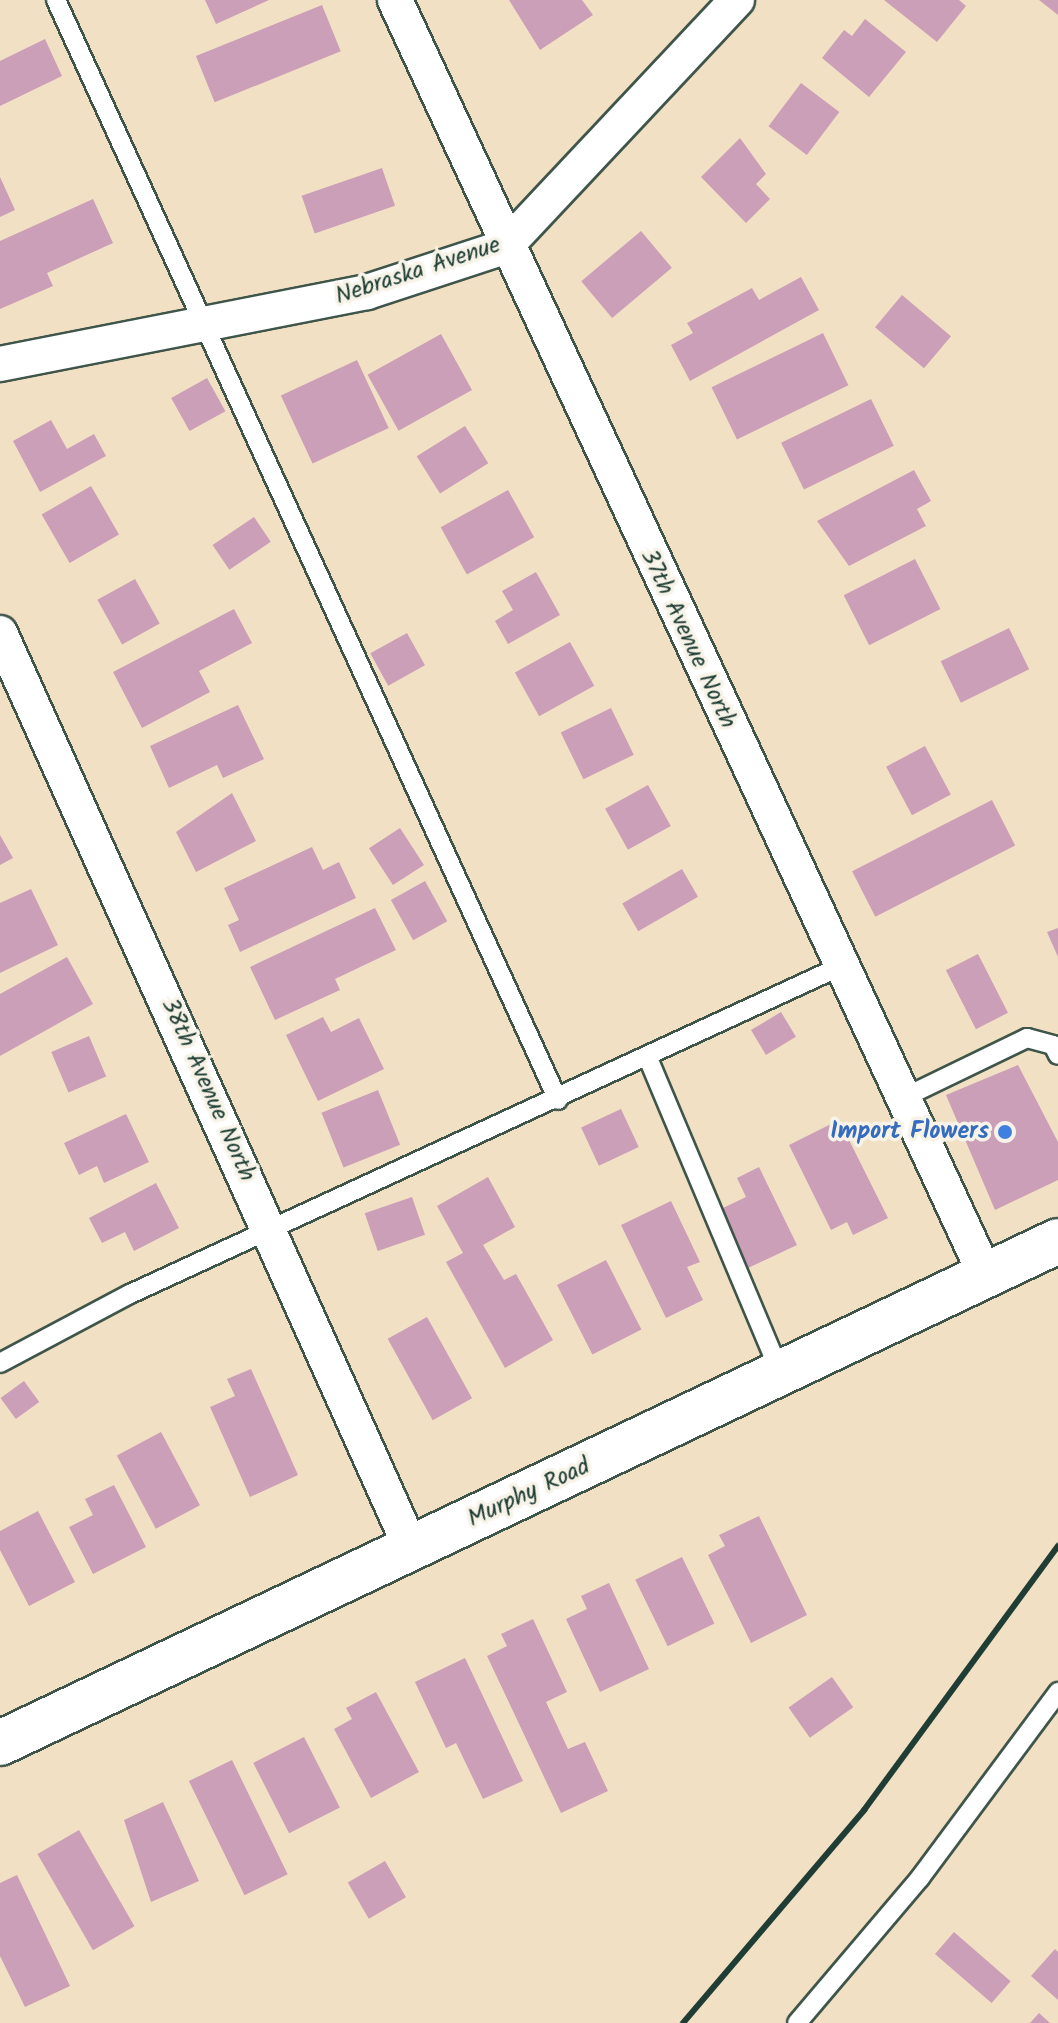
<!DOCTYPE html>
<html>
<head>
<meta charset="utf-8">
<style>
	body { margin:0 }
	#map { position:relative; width:1058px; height:2023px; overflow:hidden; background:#f2e0c4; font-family:Kalam,sans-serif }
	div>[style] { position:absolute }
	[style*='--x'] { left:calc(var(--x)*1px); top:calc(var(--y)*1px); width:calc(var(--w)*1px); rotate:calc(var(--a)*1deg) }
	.building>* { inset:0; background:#cb9fb8; transform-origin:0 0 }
	.roads { filter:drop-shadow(2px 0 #3f554a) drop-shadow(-2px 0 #3f554a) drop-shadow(0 2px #3f554a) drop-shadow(0 -2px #3f554a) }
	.lane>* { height:18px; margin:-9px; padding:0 9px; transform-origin:9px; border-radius:9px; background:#fff }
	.street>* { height:34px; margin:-17px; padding:0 17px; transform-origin:17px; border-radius:17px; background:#fff }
	.primary>* { height:44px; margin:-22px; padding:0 22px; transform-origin:22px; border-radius:22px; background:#fff }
	.rail>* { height:6px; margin:-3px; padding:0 3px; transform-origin:3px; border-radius:3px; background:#1f3d34 }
	.dots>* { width:22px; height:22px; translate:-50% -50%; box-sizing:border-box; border:4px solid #f7f3e8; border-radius:50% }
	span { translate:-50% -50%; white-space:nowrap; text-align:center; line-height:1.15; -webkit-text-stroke:7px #f7f3e8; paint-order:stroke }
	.street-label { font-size:24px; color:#1f3d34 }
	.shop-label { font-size:24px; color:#366cbe; font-weight:700 }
	.right { translate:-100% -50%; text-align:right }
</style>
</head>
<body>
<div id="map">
	<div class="building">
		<div style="clip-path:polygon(205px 0,269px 0,216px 24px)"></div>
		<div style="clip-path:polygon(509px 0,582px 0,593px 15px,540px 50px)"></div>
		<div style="clip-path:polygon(884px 0,959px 0,966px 6px,937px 42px)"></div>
		<div style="clip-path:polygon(1039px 0,1058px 0,1058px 15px)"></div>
		<div style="left:322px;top:5px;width:50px;height:136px;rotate:68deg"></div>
		<div style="clip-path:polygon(865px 19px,906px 52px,869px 97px,822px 58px,844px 30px,852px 36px)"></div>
		<div style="clip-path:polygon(45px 39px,62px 76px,0 106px,0 61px)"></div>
		<div style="left:801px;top:83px;width:48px;height:54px;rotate:37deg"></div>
		<div style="clip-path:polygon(740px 138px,766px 174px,756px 184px,770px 199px,746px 223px,701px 177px)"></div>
		<div style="left:382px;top:168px;width:40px;height:85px;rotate:71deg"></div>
		<div style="clip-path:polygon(0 177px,15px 210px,0 217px)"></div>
		<div style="clip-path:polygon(93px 199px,113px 243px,47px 273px,53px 286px,0 309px,0 241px)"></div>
		<div style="left:641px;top:231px;width:48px;height:78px;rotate:50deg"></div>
		<div style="clip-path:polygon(801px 277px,819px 310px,690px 381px,671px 345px,693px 333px,687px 323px,752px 288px,759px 300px)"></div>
		<div style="left:902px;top:295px;width:64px;height:42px;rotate:40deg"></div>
		<div style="left:823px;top:333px;width:58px;height:124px;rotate:64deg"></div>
		<div style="left:441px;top:334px;width:64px;height:84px;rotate:61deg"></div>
		<div style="left:357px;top:360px;width:75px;height:84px;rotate:65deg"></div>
		<div style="left:207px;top:378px;width:38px;height:41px;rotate:61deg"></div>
		<div style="left:871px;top:399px;width:52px;height:100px;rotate:64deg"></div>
		<div style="clip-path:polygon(51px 420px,67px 449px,94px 434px,106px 456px,40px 492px,13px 441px)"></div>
		<div style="left:465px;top:426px;width:44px;height:57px;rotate:58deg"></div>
		<div style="clip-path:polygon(914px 470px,931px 501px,917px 509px,926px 526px,849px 566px,817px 521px)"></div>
		<div style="left:91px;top:486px;width:56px;height:57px;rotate:60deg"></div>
		<div style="left:508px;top:490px;width:54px;height:77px;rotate:61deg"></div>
		<div style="left:254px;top:517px;width:30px;height:50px;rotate:56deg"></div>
		<div style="left:915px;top:559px;width:56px;height:80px;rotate:63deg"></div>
		<div style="clip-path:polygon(536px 572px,560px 615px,508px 644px,495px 621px,513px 610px,502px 591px)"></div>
		<div style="left:135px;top:579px;width:51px;height:43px;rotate:61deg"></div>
		<div style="clip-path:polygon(234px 609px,252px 643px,199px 671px,210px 692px,142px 728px,113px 672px)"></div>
		<div style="left:1009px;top:628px;width:46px;height:76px;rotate:64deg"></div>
		<div style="left:407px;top:633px;width:37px;height:42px;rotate:61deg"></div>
		<div style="left:570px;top:642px;width:50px;height:63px;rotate:61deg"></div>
		<div style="clip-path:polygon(238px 705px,264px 759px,223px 778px,217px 765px,169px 788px,150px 746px)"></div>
		<div style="left:611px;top:708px;width:52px;height:56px;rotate:64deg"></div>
		<div style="left:925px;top:746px;width:55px;height:44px;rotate:62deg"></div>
		<div style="left:648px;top:785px;width:47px;height:49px;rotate:61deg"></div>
		<div style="clip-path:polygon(232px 793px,256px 841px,196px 872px,176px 832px)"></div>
		<div style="left:992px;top:800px;width:51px;height:157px;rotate:63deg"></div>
		<div style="left:400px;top:828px;width:44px;height:37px;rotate:57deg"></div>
		<div style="clip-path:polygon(0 835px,13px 858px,0 865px)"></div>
		<div style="clip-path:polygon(312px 847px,323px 870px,339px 862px,356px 898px,240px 952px,228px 925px,239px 920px,224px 888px)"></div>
		<div style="left:682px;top:869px;width:32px;height:69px;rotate:60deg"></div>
		<div style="left:425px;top:881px;width:46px;height:39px;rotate:61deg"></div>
		<div style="clip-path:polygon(31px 889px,58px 945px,0 973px,0 903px)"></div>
		<div style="clip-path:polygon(375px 908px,396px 950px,335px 979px,340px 990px,275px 1020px,250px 967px)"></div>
		<div style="clip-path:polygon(1058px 928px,1058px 957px,1047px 932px)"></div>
		<div style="left:978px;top:954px;width:66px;height:36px;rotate:63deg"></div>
		<div style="clip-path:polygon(67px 957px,93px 1004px,0 1056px,0 994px)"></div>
		<div style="left:781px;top:1012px;width:29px;height:35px;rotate:59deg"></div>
		<div style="clip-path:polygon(323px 1017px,331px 1032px,359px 1018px,384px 1069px,318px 1101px,286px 1035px)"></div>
		<div style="left:89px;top:1036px;width:44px;height:41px;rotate:67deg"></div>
		<div style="clip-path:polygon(1018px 1065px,1058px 1142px,1058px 1180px,995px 1210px,946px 1095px)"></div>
		<div style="left:378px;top:1090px;width:59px;height:61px;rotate:68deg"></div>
		<div style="left:621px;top:1109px;width:42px;height:44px;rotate:65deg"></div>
		<div style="clip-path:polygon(126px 1114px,149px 1162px,104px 1183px,97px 1166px,79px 1175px,64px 1143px)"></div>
		<div style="clip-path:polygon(839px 1120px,888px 1218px,853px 1235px,847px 1222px,831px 1230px,789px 1145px)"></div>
		<div style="clip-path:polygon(759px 1167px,797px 1245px,748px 1268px,721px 1209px,746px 1197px,737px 1178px)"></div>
		<div style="clip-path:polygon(488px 1177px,515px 1227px,483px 1245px,504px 1280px,516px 1274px,553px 1340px,505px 1368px,446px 1262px,463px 1253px,437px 1206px)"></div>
		<div style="clip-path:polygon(156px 1183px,179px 1228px,134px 1251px,125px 1232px,102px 1243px,89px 1218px)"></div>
		<div style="left:412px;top:1197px;width:40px;height:50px;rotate:71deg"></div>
		<div style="clip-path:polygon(671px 1201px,700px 1262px,687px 1267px,703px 1300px,666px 1318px,621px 1225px)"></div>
		<div style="left:606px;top:1260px;width:78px;height:55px;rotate:63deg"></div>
		<div style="left:427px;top:1317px;width:93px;height:45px;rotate:61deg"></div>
		<div style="clip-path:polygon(251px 1369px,298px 1475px,250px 1497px,210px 1407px,235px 1396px,227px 1379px)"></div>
		<div style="left:24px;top:1381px;width:26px;height:29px;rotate:54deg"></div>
		<div style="left:161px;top:1432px;width:83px;height:50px;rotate:62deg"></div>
		<div style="clip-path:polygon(114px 1485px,146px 1547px,93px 1574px,69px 1527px,93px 1515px,85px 1499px)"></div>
		<div style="clip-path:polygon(38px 1511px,75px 1582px,29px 1606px,0 1550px,0 1531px)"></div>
		<div style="clip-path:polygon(759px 1516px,807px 1615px,751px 1643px,708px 1555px,725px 1546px,719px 1535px)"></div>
		<div style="left:682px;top:1557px;width:74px;height:52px;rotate:64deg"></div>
		<div style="clip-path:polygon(609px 1583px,649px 1669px,600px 1692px,566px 1619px,587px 1609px,581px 1596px)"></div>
		<div style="clip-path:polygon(533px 1619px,567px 1692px,546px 1702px,568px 1749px,585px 1742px,608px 1791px,561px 1813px,487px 1656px,507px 1646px,501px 1634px)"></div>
		<div style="clip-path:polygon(465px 1658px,523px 1781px,483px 1799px,456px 1743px,446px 1748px,415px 1682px)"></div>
		<div style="left:832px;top:1677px;width:37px;height:53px;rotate:55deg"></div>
		<div style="clip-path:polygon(376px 1692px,419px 1772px,371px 1798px,334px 1729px,352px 1719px,346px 1708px)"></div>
		<div style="left:304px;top:1737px;width:79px;height:57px;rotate:63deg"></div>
		<div style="left:232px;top:1760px;width:127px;height:48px;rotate:64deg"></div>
		<div style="clip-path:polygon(163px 1802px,199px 1881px,151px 1902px,124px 1820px)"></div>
		<div style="left:79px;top:1830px;width:111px;height:48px;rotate:60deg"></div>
		<div style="left:385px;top:1861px;width:42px;height:43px;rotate:60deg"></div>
		<div style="clip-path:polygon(17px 1875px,70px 1986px,25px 2007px,0 1956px,0 1883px)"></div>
		<div style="left:954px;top:1932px;width:75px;height:29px;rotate:41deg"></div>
		<div style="clip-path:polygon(1055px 1949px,1058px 1952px,1058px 2000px,1031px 1976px)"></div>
		<div style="clip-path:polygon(1039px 2013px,1050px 2023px,1030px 2023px)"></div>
	</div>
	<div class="roads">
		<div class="lane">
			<div style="--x:56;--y:0;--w:1209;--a:65.47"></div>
			<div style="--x:648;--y:1058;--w:343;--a:67.2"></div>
			<div style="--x:903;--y:1098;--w:138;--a:-25.8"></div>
			<div style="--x:1027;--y:1038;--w:27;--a:15"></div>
			<div style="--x:1053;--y:1045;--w:11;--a:63"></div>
			<div style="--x:0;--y:1363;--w:147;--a:-28"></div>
			<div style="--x:130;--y:1294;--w:783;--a:-24.76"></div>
			<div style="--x:797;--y:2023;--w:190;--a:-49.7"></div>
			<div style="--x:920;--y:1878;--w:232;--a:-53.4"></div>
		</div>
		<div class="street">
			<div style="--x:395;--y:0;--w:1406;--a:65.15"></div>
			<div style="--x:0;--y:364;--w:374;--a:-11.1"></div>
			<div style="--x:367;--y:292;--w:145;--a:-18.1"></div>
			<div style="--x:505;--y:247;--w:339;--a:-46.8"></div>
			<div style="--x:0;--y:633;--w:1003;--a:65.81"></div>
		</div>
		<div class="primary">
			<div style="--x:0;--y:1743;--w:1171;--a:-25.38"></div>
		</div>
	</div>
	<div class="rail">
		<div style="--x:683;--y:2023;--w:280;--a:-49.6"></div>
		<div style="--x:864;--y:1810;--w:328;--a:-53.7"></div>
	</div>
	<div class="dots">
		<div style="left:1005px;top:1132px;background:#3f7fe0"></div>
	</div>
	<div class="street-label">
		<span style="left:418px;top:271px;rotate:-18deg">Nebraska Avenue</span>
		<span style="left:688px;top:639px;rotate:65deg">37th Avenue North</span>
		<span style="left:208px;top:1090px;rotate:66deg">38th Avenue North</span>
		<span style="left:529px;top:1493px;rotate:-25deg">Murphy Road</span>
	</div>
	<div class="shop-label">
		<span class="right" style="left:989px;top:1132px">Import Flowers</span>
	</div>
</div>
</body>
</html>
